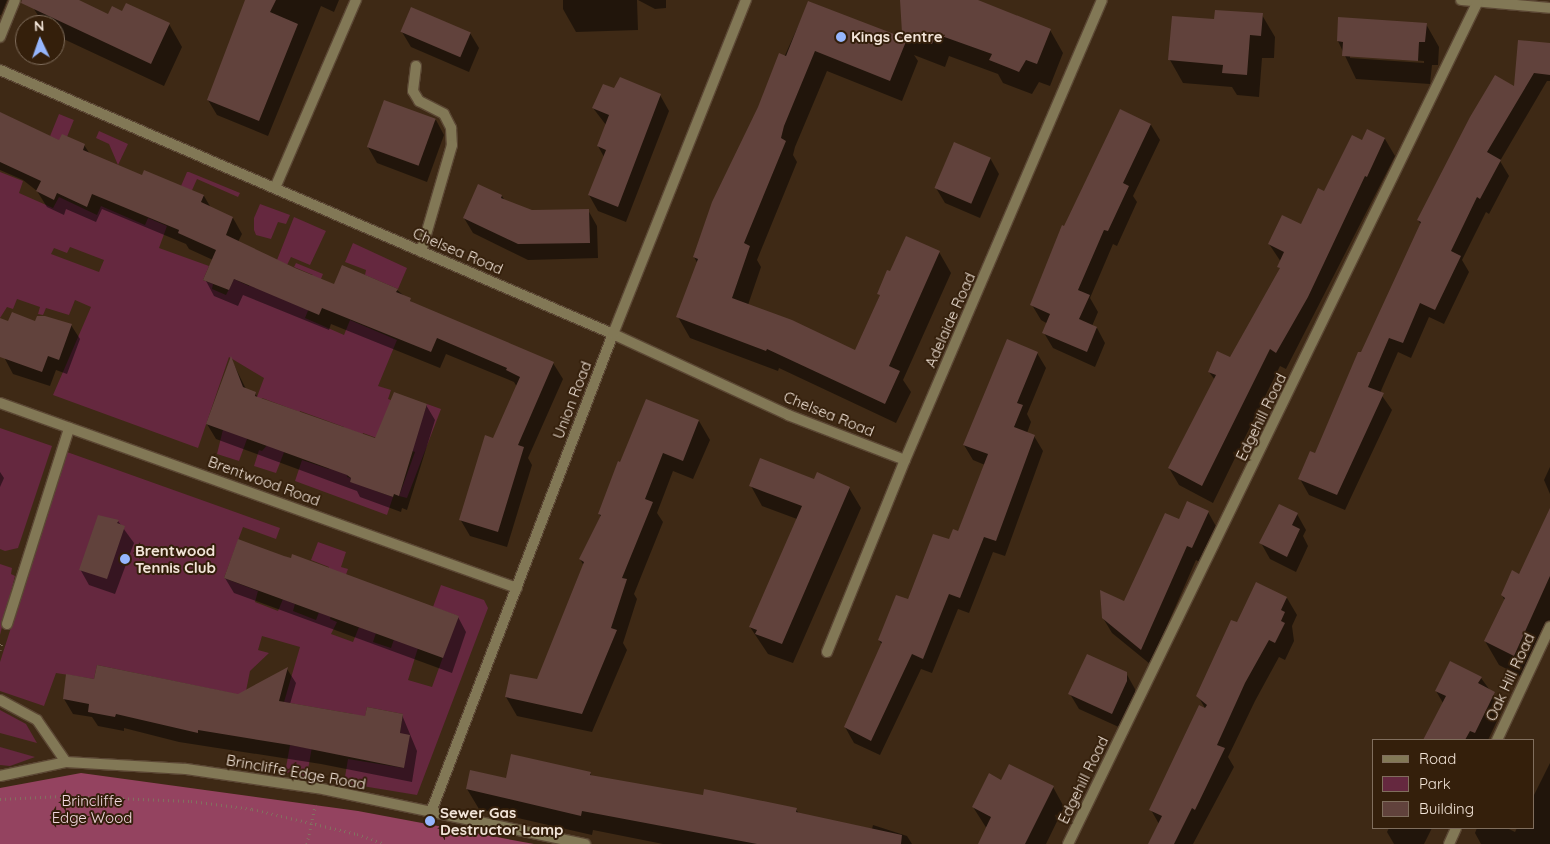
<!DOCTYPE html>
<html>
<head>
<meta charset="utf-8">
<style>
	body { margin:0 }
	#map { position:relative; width:1550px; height:844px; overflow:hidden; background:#3e2915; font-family:Quicksand,sans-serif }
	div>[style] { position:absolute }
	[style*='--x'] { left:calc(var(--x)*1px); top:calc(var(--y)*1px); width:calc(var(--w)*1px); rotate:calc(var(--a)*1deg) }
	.green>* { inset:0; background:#65283f; transform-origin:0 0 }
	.forest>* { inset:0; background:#944360 }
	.shadow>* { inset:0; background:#0007 }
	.building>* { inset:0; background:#61423c; transform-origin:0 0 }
	.path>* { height:3px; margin-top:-1.5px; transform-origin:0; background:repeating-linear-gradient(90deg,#82705f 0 1px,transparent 0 5px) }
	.roads { filter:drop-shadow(1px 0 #5b4734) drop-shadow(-1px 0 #5b4734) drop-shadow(0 1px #5b4734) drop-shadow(0 -1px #5b4734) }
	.service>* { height:10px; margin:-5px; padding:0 5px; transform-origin:5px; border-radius:5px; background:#827856 }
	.minor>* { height:10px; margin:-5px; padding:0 5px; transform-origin:5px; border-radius:5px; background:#827856 }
	.dots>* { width:14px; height:14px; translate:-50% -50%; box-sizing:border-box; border:2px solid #341f0b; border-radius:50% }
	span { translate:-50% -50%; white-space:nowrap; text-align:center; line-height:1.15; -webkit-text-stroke:4px #341f0b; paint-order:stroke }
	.poi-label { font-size:15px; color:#f2e4d8; font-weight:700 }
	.left { translate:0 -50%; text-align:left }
	.street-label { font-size:15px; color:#f2e4d8 }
	.park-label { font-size:15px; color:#f1d8df }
	.legend { position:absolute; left:1372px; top:739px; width:162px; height:90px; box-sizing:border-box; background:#341f0b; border:1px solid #806e5d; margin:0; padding:6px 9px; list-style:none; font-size:15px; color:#f2e4d8 }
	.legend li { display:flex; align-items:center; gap:10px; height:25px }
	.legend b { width:25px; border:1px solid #806e5d }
	.north { position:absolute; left:15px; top:15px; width:50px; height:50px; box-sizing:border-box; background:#341f0b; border:1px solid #806e5d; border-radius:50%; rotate:357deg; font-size:14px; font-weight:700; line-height:20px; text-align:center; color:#f2e4d8 }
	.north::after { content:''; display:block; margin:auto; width:18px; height:22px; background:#96b6fd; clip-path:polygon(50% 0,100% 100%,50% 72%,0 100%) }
</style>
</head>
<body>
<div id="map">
	<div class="green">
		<div style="left:59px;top:114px;width:16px;height:37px;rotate:22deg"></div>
		<div style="clip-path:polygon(99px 131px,128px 144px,118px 165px,109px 144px,96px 138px)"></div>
		<div style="clip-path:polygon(evenodd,0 172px,23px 181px,19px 193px,53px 208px,59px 197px,97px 215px,101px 206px,145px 225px,148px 218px,167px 226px,159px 248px,209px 266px,203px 280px,213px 284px,212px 289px,226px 295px,234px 279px,249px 286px,254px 276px,313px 275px,294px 267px,296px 263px,323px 274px,305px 318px,344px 335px,350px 320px,397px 340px,378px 386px,391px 390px,388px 399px,424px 413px,427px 404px,441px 409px,407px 498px,399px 496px,415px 452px,363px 433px,347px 477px,351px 478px,350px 482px,377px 488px,376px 491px,393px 497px,387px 515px,295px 481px,302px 460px,329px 469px,344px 427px,300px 411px,276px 473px,254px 466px,259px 450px,262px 451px,297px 411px,262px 398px,239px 461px,217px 454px,226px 417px,247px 424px,264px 378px,229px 357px,198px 448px,53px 395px,91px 307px,75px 300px,69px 315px,46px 308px,43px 315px,38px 314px,40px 307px,17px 299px,13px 309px,7px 307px,0 318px,0 172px,70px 247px,104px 260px,99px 272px,51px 254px,54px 248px,67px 253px,70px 247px)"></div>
		<div style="clip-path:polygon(187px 172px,189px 172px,240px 193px,238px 197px,197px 179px,189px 197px,178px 193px)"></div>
		<div style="clip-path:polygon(260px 204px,290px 215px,286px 224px,278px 222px,271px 239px,256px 235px,254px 230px,254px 218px)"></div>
		<div style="clip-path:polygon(294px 217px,326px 231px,310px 265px,291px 257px,287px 265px,277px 260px)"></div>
		<div style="clip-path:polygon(353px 243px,407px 268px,398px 289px,365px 275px,366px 270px,345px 262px)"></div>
		<div style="clip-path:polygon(0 428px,52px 446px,18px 548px,5px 551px,0 549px)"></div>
		<div style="clip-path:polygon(67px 452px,280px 528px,276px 539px,243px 527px,224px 578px,258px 591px,255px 602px,278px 611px,283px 599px,295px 604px,293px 611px,316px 620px,334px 573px,328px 570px,329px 567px,311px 560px,318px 542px,346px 552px,341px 567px,348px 569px,330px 619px,337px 622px,331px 634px,353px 642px,359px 627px,376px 633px,373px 642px,391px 648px,395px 636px,418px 648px,408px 680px,432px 687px,458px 616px,433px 607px,441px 585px,484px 600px,488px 608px,417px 795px,344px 783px,348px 759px,404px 768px,400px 733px,403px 714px,367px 707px,363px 727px,353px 714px,284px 702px,300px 647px,262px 636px,258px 650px,269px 653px,250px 671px,245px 696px,97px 665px,94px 679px,56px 673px,44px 706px,0 691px,0 662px)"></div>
		<div style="clip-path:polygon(0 564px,12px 568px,11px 574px,15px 576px,0 635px)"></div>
		<div style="clip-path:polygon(0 710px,26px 724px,37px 743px,0 733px)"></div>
		<div style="left:290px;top:745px;width:22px;height:28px;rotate:10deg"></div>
		<div style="clip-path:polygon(0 747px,35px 757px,10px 766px,0 765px)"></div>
	</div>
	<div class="forest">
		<div style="clip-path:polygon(81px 773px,358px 811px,534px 844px,0 844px,0 788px)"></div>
	</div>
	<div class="shadow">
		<div style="clip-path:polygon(0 0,7px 0,1px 15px,0 15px)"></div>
		<div style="clip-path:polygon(39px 0,76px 0,109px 16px,123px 13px,169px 24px,182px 47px,164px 86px,55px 35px,55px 25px,44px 25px,34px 9px)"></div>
		<div style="clip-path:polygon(247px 0,339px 0,334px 12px,321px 6px,268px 136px,217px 115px,208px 100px)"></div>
		<div style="clip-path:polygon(563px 0,637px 0,638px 30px,576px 32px,563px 9px)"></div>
		<div style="clip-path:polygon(638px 0,666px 0,666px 8px,655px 9px)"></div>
		<div style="clip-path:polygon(904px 0,974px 0,1050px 30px,1063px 53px,1050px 86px,1039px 82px,1032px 94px,1003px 83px,998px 74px,949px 56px,945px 67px,914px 55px,918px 61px,902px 101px,827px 71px,795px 147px,793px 155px,797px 162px,757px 260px,761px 267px,748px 305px,856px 352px,890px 272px,939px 252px,951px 273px,903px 380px,911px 392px,896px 423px,779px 368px,778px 371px,690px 338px,678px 317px,698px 264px,694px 257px,809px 2px,908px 41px,903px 32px)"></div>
		<div style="clip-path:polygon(1262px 15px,1275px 37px,1274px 58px,1262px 58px,1259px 97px,1237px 95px,1232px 87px,1183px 83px,1170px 60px,1216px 20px)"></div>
		<div style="clip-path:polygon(evenodd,1426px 24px,1439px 47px,1438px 65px,1432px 65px,1430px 84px,1356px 79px,1338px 41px,1426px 24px,1350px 55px,1424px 61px,1424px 63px,1350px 58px,1350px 55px)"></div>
		<div style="clip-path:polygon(402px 32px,470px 33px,479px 48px,469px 72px,411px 47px)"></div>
		<div style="clip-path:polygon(1550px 44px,1550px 81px,1547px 81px,1500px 161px,1509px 176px,1489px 214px,1486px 212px,1462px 260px,1469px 272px,1444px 324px,1429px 317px,1411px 358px,1398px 352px,1380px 393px,1392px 410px,1345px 510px,1309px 495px,1300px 479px,1316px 455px,1421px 225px,1418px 220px)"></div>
		<div style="clip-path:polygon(615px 90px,660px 95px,669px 111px,626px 222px,598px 211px,589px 195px,604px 157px,598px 146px,606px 125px,593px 108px)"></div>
		<div style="clip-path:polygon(1121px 110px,1151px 125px,1160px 140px,1133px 196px,1137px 202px,1117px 246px,1113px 244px,1090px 298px,1098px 312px,1092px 326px,1097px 328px,1105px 343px,1095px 367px,1053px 348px,1044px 333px,1048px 324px,1041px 320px,1032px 305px)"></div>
		<div style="clip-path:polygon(0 113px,60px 141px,84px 145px,90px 154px,143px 176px,204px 196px,211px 208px,233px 218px,242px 234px,238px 242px,294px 269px,334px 286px,397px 290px,413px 303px,553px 363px,563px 379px,528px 458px,532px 465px,507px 547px,470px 536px,460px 519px,517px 387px,514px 382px,446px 354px,440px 368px,331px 324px,329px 330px,243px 295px,238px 306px,214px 296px,205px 279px,213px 260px,189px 249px,186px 244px,102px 209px,96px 222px,66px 209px,64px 215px,47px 207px,37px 191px,23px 180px,0 170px)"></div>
		<div style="clip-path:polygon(436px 120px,444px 135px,427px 182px,377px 163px,368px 147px)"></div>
		<div style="clip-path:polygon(1385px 139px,1395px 156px,1286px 369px,1280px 366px,1213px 503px,1179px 485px,1169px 468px,1215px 380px,1209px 372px,1231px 359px,1281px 270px,1281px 262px,1269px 244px,1302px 226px,1363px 141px)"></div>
		<div style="clip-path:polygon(990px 158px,999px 174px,980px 218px,945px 203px,936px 188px)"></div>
		<div style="clip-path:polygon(502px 196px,505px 201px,532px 211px,588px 210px,597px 226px,598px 258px,528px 260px,473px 233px,464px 218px)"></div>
		<div style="clip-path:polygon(0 319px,9px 323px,71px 325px,80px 339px,67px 374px,56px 370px,50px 386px,13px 374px,5px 359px,7px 353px,0 351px)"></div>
		<div style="clip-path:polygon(1037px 353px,1046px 368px,1027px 414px,1031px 422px,1027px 433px,1034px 436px,1043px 451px,1005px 556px,993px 552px,969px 613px,958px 609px,932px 673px,921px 669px,880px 755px,854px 743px,845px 727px,882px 645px,879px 640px,958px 532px,985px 465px,973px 460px,964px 445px)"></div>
		<div style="clip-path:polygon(231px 359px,246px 389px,255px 393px,258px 398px,376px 439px,426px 405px,435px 420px,407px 510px,402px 508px,401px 512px,360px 497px,357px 491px,216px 439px,207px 424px)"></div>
		<div style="clip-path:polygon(699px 421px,710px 440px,693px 479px,673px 471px,657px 513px,663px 522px,634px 594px,637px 599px,623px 643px,627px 650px,592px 732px,517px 716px,506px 697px,538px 681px,584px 566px,580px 559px,601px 517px,599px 514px,621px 463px)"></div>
		<div style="clip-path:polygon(1550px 467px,1550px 494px,1544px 480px)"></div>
		<div style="clip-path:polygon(0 472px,4px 478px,0 487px)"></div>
		<div style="clip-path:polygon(815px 480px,849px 488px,861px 508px,793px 663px,768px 654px,750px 627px,797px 519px,762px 506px,751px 486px)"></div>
		<div style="clip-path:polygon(1550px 511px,1550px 631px,1528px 680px,1499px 665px,1485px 641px,1505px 601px,1502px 595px,1520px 575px)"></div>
		<div style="clip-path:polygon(1208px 512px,1217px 528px,1201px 563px,1196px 560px,1150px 664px,1112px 633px,1103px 618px,1124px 602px,1180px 521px)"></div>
		<div style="clip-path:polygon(1297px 514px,1306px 530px,1303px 536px,1308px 546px,1296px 572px,1270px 559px,1261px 543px)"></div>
		<div style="clip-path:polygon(118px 521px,134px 543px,115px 594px,89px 585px,80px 569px)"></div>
		<div style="clip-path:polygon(225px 578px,458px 617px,466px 632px,452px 673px,234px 593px)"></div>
		<div style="clip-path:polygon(1287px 598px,1297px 615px,1292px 626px,1294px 641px,1285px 660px,1279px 657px,1255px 701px,1228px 757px,1234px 767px,1193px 844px,1149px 844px,1159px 824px,1151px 810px,1206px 710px,1198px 696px,1238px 624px)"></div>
		<div style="clip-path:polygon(287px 669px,296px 683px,290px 704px,366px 717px,402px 715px,417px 751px,412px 782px,321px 764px,179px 742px,124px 728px,124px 731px,98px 726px,92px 717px,73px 714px,64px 699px,95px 680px,238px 695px)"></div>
		<div style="clip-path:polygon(1126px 673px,1135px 689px,1135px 697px,1121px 728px,1079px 709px,1070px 694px)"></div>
		<div style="clip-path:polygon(1481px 678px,1503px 708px,1488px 740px,1424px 740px,1443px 703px,1436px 691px)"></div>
		<div style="clip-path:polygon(1550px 763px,1550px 844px,1481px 844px,1475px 833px,1477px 828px,1507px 828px,1515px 832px,1517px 828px,1534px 828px,1534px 795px)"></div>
		<div style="clip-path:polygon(471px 771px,507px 779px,590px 773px,592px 777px,704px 796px,796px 809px,799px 814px,872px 829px,873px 825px,907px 836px,912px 844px,663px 844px,593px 830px,592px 835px,479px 809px,467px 789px)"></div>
		<div style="clip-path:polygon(1002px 781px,1053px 787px,1064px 807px,1046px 844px,979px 844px,987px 829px,973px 807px)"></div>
		<div style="clip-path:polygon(1389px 828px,1432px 828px,1424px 844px,1394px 844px,1387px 832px)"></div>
	</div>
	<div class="building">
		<div style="clip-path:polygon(22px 0,79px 0,108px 14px,112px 6px,122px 11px,126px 3px,170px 23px,151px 64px,21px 3px)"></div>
		<div style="clip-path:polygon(245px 0,276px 0,270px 12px,298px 24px,259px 121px,207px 100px)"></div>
		<div style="clip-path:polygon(900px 0,978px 0,1051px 29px,1037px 64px,1026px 60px,1019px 72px,989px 60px,992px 54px,936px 34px,932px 44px,902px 33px)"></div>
		<div style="clip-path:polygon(808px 1px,907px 39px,890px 81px,815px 51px,784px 126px,781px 138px,786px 141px,744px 243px,750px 246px,732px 298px,792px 320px,855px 350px,880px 295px,877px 294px,887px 270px,890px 271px,906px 236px,940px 251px,889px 366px,900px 371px,885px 404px,767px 349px,766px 351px,676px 317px,698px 259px,693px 257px,712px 202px,758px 107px,779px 53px,786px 56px)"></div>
		<div style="left:411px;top:7px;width:65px;height:27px;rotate:23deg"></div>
		<div style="clip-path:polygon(1215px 10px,1263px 13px,1261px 36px,1250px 35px,1247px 75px,1222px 73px,1223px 65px,1168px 60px,1172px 16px,1214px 19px)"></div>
		<div style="clip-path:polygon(1338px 17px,1427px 23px,1425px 42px,1419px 42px,1418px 61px,1342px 56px,1343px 42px,1337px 41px)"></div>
		<div style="clip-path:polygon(1518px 40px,1550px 43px,1550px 75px,1534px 73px,1487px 152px,1501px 160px,1480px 199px,1477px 197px,1451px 251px,1461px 256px,1435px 310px,1420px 303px,1403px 343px,1389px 338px,1368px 387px,1384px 393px,1337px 495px,1298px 479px,1310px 451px,1315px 453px,1358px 352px,1361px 352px,1421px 222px,1417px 220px,1470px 117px,1495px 75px,1514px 86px)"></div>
		<div style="clip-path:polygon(620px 77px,661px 94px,618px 207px,588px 195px,606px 150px,597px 146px,609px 115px,592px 108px,603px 84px,614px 88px)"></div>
		<div style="left:384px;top:100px;width:55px;height:50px;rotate:20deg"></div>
		<div style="clip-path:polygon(1120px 109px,1151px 124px,1123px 183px,1129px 186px,1108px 231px,1104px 230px,1078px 290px,1090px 295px,1079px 319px,1097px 327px,1087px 352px,1042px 333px,1050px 314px,1030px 305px,1062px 225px,1064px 226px)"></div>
		<div style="clip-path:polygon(0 112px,59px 140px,62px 134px,85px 144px,83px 150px,142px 175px,144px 170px,204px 195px,201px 202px,233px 217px,226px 235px,295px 268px,334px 284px,342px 265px,398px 289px,396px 292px,411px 298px,410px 301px,554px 362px,518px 445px,524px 447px,498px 532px,459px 520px,485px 435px,493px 438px,520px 377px,506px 370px,507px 368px,437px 338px,431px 352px,322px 308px,319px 315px,234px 279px,229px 290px,203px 280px,216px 250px,178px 233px,179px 230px,92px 194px,87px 207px,57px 193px,54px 200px,36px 191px,41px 181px,0 162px)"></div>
		<div style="clip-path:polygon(1367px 129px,1385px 138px,1367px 177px,1365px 176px,1308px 297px,1276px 353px,1270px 349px,1202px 486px,1168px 468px,1216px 375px,1208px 372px,1217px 351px,1230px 357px,1280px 268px,1277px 267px,1284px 252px,1268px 244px,1282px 215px,1301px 224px,1318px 188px,1324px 191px,1352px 135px,1362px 140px)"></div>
		<div style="left:954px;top:142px;width:40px;height:50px;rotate:23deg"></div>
		<div style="clip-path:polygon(478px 184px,502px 195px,501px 198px,532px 210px,589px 209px,590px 243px,518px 244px,463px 218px)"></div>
		<div style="clip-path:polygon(12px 312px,35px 321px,37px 316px,45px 316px,72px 324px,59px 360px,48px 356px,42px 372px,0 357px,0 318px,8px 321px)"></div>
		<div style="clip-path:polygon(1007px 339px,1038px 352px,1017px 403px,1023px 405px,1014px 427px,1035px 435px,996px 541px,984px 537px,960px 598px,949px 594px,923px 659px,912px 654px,871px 741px,844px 727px,882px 642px,878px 640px,896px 595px,908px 599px,933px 534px,949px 539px,953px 529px,958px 531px,988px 454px,963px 445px)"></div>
		<div style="clip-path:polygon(231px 356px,243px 387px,256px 392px,255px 396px,375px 438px,394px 392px,427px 404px,399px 496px,394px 494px,393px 497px,350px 482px,351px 478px,347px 475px,206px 424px)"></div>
		<div style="clip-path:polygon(646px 399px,699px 420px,683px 461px,663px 453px,645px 499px,653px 502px,622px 578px,627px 579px,611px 628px,617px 630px,582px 714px,505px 697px,510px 674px,537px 679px,584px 562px,579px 559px,601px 515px,598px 514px,618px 461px,620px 462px)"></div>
		<div style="clip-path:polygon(760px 458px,814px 479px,817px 472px,850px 487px,782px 644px,755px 634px,757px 630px,749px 627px,802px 506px,749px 486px)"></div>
		<div style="clip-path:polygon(1187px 501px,1209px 511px,1192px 548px,1187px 546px,1141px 650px,1102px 618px,1100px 590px,1124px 601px,1165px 513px,1179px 519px)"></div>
		<div style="clip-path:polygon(1279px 504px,1298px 513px,1292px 525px,1300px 529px,1287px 557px,1259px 543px)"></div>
		<div style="clip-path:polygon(1550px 508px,1550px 576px,1514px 656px,1484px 641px,1505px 598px,1501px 595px,1512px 570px,1519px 574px)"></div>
		<div style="clip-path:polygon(98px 515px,119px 520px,117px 523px,125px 526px,107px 579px,79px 570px)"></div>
		<div style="clip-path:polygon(238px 539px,284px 556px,291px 558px,292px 554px,459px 616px,443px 658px,224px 578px)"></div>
		<div style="clip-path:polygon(1256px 582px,1287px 597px,1281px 610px,1285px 612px,1281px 621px,1285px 623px,1275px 643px,1269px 640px,1245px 683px,1217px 745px,1225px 748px,1195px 810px,1192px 808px,1174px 844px,1148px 844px,1162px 816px,1149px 810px,1199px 705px,1205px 708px,1207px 705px,1196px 696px,1231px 620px,1237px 622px)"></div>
		<div style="clip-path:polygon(1087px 654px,1127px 672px,1127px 681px,1112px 714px,1068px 694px)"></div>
		<div style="clip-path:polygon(1450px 661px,1482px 677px,1478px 683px,1495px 692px,1475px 733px,1470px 731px,1465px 740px,1423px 740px,1446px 696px,1435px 691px)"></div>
		<div style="clip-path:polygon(97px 665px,238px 694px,288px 667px,279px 701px,365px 716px,367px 707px,403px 714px,400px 733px,410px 735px,404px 768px,290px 745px,198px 730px,198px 733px,116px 714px,115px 717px,88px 712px,89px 704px,63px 699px,66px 674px,94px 679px)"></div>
		<div style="clip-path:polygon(511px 754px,591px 772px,590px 775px,703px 795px,704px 789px,797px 808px,796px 812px,902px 835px,901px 844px,757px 844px,582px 811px,581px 816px,466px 789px,470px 770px,506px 778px)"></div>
		<div style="clip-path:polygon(1009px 764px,1054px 786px,1025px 844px,978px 844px,991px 817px,972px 807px,989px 773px,1001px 780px)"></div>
	</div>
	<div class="path">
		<div style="--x:0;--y:650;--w:8;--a:-76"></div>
		<div style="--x:0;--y:799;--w:63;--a:-2.7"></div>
		<div style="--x:63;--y:796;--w:128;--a:2.2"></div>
		<div style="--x:191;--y:801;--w:62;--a:7.5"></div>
		<div style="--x:252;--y:809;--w:108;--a:13.4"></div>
		<div style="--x:357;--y:834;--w:30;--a:20"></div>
		<div style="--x:307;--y:844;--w:40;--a:-78"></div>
	</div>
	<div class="roads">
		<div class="service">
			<div style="--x:0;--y:37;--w:40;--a:-68"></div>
			<div style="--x:416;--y:66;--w:25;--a:97"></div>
			<div style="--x:413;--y:91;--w:12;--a:59"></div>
			<div style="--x:419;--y:101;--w:28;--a:27"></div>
			<div style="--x:444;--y:114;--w:16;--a:63"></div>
			<div style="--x:451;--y:128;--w:17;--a:87"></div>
			<div style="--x:452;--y:145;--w:111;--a:106.2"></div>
			<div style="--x:275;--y:188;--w:205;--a:-66.7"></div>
			<div style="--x:0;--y:700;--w:42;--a:28.4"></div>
			<div style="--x:37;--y:720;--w:51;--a:55.4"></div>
		</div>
		<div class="minor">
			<div style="--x:1461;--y:0;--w:89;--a:5.1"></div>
			<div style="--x:0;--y:70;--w:667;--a:23.3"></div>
			<div style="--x:613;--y:334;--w:193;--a:24.8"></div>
			<div style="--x:788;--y:415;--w:125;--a:21"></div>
			<div style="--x:0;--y:403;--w:549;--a:19.69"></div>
			<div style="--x:7;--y:624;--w:206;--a:-72.4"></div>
			<div style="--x:827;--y:652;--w:207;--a:-67.9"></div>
			<div style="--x:905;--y:460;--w:500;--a:-66.82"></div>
			<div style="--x:1497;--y:740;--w:125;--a:-64.9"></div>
			<div style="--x:0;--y:776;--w:67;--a:-12"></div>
			<div style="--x:66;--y:762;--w:120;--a:3.3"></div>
			<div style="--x:186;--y:769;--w:132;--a:8.3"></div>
			<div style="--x:317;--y:788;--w:274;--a:11.8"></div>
			<div style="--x:431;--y:812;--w:511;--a:-69.16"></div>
			<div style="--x:613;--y:334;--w:360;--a:-68.3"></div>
			<div style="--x:1068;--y:844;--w:937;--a:-64.06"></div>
			<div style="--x:1449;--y:844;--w:17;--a:-66"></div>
		</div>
	</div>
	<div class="dots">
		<div style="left:841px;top:37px;background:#96b6fd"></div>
		<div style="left:125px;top:559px;background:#96b6fd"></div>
		<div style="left:430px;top:821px;background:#96b6fd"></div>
	</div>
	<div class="poi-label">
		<span class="left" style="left:851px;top:37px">Kings Centre</span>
		<span class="left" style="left:135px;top:559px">Brentwood<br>Tennis Club</span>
		<span class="left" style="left:440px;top:821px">Sewer Gas<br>Destructor Lamp</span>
	</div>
	<div class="street-label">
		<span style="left:458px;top:251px;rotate:23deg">Chelsea Road</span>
		<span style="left:950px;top:320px;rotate:-66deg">Adelaide Road</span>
		<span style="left:572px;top:400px;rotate:-69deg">Union Road</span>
		<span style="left:829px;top:414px;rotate:22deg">Chelsea Road</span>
		<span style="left:1261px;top:417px;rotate:-64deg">Edgehill Road</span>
		<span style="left:264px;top:481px;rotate:20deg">Brentwood Road</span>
		<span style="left:1510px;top:677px;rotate:-65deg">Oak Hill Road</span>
		<span style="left:296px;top:772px;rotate:10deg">Brincliffe Edge Road</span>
		<span style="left:1083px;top:780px;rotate:-64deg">Edgehill Road</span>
	</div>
	<div class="park-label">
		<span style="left:92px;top:809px">Brincliffe<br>Edge Wood</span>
	</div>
	<ul class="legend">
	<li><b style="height:6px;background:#827856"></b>Road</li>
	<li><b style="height:14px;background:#65283f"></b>Park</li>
	<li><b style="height:14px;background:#61423c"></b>Building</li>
	</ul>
	<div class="north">N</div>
</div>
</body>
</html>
